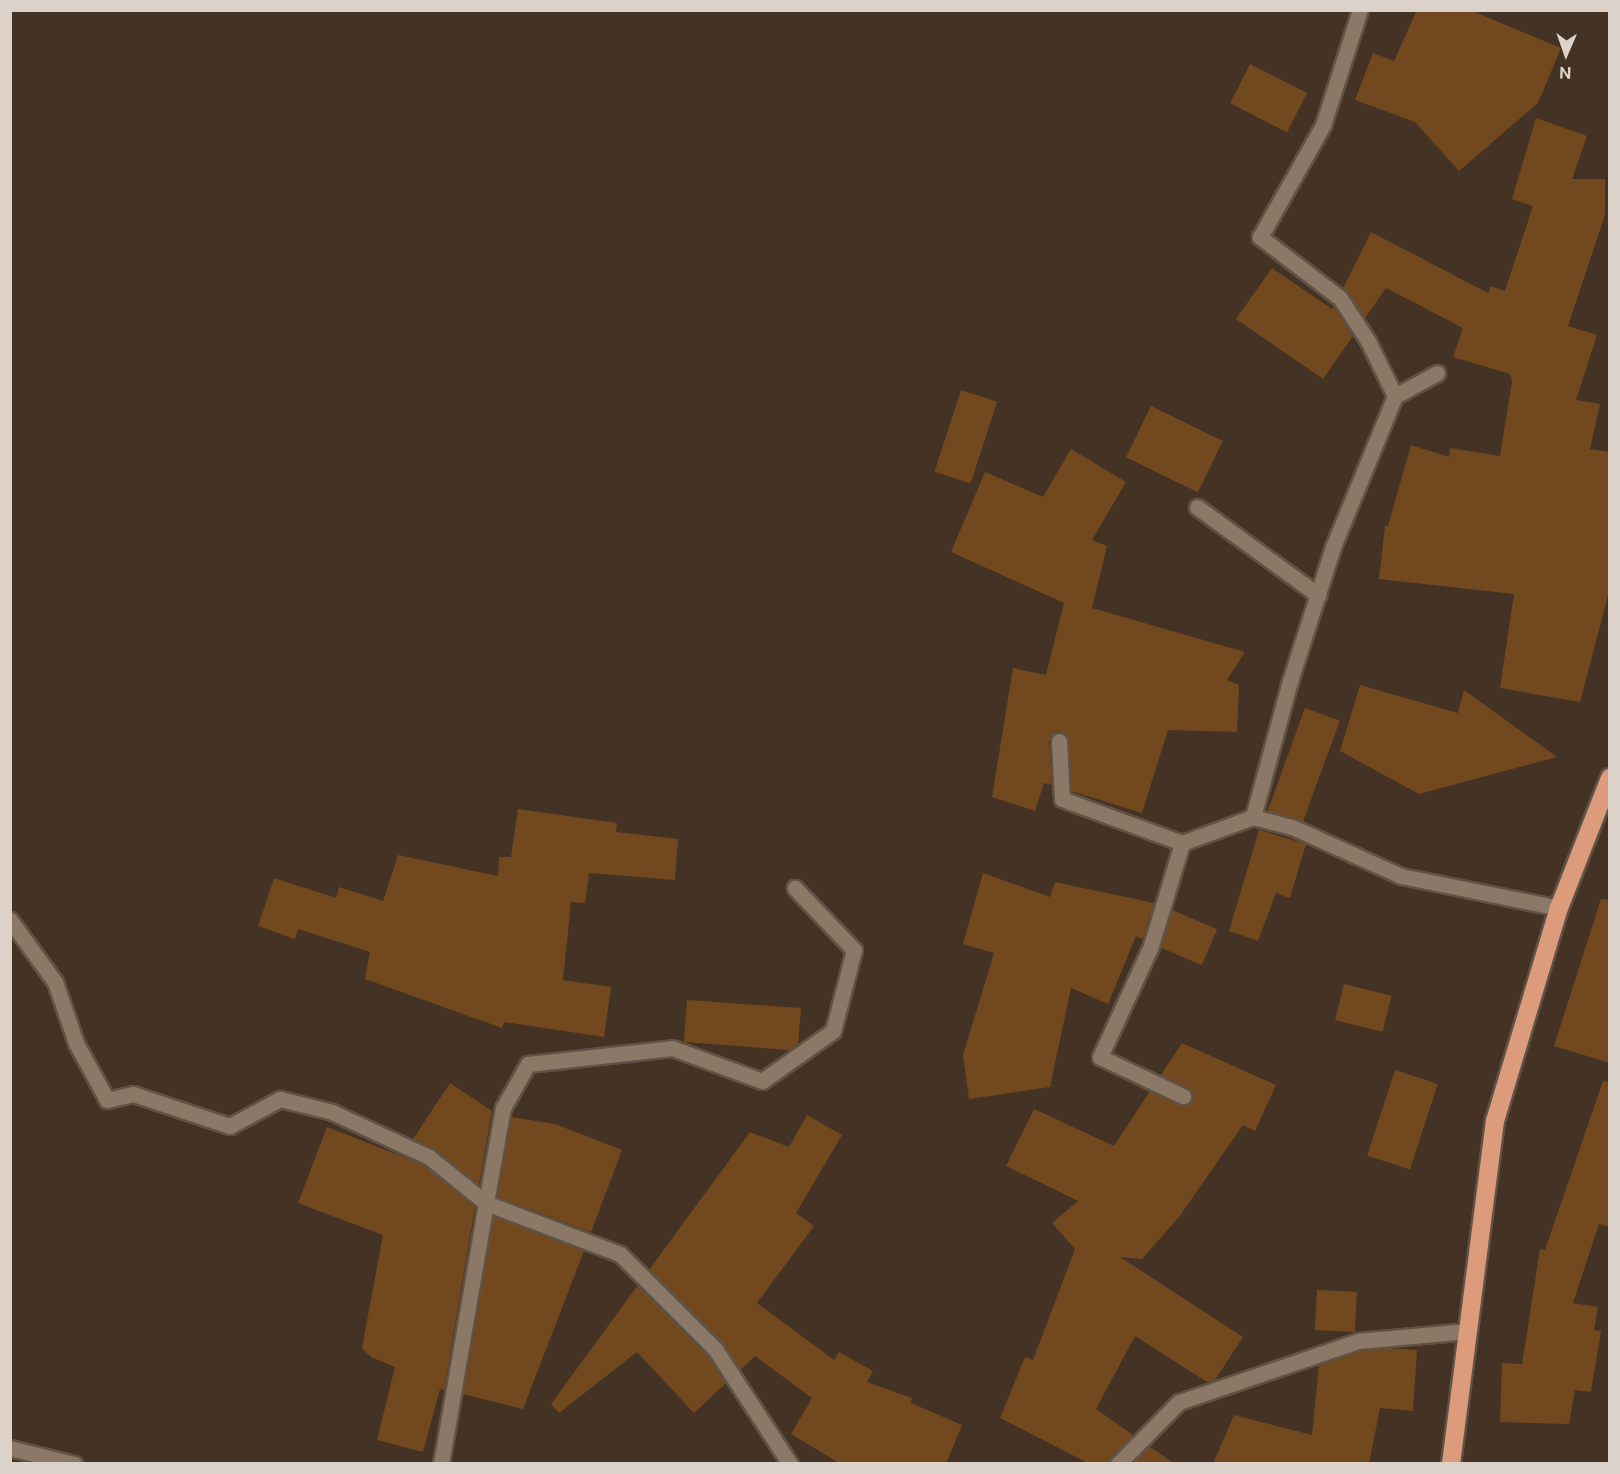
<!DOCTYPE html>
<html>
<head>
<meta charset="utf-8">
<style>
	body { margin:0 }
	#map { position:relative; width:1620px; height:1474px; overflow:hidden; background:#443324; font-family:"Public Sans",sans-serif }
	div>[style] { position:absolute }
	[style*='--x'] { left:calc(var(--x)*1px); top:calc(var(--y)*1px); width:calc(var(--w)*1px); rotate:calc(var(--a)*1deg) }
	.building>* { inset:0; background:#72481e; transform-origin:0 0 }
	.roads { filter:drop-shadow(2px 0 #605245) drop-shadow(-2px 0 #605245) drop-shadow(0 2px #605245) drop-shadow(0 -2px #605245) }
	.street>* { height:15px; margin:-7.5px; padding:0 7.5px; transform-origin:7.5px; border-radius:7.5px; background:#8b7867 }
	.highway>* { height:18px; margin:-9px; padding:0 9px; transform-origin:9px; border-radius:9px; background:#dc9b7b }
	span { translate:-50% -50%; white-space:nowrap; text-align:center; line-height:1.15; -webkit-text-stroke:6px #443324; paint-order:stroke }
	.frame { position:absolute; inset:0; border:12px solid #ddd2c9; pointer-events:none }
	.north { position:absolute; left:1536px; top:24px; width:60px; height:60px; -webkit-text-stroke:4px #443324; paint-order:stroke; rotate:182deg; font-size:16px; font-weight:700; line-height:24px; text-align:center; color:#ddd2c9 }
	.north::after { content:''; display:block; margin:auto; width:21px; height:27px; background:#ddd2c9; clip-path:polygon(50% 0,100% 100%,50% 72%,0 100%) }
</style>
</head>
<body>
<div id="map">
	<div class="building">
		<div style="clip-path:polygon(1417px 10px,1470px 10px,1561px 48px,1538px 103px,1459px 171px,1415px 122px,1355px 100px,1373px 53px,1394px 61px)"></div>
		<div style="left:1250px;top:64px;width:64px;height:44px;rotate:27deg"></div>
		<div style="clip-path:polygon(1536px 118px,1587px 136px,1572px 179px,1605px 179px,1605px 215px,1568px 326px,1597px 335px,1576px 400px,1600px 404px,1590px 449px,1610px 452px,1610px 588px,1580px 702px,1500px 688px,1514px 594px,1379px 579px,1385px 526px,1388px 526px,1411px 445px,1449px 457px,1450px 448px,1500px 456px,1512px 381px,1510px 374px,1453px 357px,1463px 328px,1386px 288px,1365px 318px,1343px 288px,1371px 232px,1488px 293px,1491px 286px,1505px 291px,1533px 206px,1512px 199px)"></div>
		<div style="clip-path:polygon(1272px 268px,1332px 309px,1333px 306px,1353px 336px,1323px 379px,1236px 319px)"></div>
		<div style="left:961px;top:390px;width:38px;height:86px;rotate:18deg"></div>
		<div style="left:1151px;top:406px;width:80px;height:57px;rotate:26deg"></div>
		<div style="clip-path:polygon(1071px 449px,1126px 482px,1092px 540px,1107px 546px,1092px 608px,1245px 652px,1227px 680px,1239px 685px,1237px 732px,1168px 730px,1142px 813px,1071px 791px,1069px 740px,1059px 731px,1049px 741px,1052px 785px,1044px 783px,1035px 811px,992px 797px,1013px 668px,1046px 675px,1064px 603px,951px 552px,985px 472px,1043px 497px)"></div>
		<div style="clip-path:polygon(1360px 685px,1458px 713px,1464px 690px,1557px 757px,1419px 794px,1340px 751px)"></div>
		<div style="left:1305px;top:708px;width:37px;height:110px;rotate:20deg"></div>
		<div style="clip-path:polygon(518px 809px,617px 823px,616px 832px,678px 839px,675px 880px,589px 873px,585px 903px,571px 902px,563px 980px,611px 987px,604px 1037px,504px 1022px,502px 1028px,365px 979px,370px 952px,298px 929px,295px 939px,258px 926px,274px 878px,336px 898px,339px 887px,383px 901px,398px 855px,498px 876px,499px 857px,511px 857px)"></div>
		<div style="clip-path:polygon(1259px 830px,1306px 844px,1290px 898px,1276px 893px,1258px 941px,1229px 931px)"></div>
		<div style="clip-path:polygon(983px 873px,1050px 897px,1055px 882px,1154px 903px,1143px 939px,1136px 936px,1108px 1004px,1071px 988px,1050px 1087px,969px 1099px,963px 1055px,994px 953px,963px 944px)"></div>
		<div style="clip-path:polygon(1601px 899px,1610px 900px,1610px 1063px,1554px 1046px)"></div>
		<div style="left:1172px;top:910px;width:49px;height:39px;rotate:23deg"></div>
		<div style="left:1344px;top:984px;width:49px;height:37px;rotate:14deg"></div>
		<div style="clip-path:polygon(687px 1000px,801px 1008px,798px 1044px,790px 1050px,684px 1042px)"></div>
		<div style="clip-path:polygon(1182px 1043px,1276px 1085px,1255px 1131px,1243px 1125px,1179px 1217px,1142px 1259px,1120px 1257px,1243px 1337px,1215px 1380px,1207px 1382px,1135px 1336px,1096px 1409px,1133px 1435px,1108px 1464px,1090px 1464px,1000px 1418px,1025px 1357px,1033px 1360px,1075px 1249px,1052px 1223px,1078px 1201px,1006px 1166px,1034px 1109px,1114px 1146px,1150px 1091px,1179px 1105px,1189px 1104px,1191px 1090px,1161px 1075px)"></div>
		<div style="left:1395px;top:1070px;width:45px;height:90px;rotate:18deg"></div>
		<div style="clip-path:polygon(1603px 1081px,1610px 1082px,1610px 1227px,1599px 1224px,1573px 1303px,1598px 1307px,1594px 1330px,1601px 1331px,1591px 1392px,1575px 1390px,1569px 1424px,1500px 1422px,1502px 1363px,1522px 1364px,1540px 1249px,1545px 1250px)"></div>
		<div style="clip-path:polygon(450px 1083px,492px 1111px,479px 1185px,435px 1149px,413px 1139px)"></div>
		<div style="clip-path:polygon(807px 1115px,842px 1135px,796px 1213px,814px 1226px,757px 1303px,834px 1360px,839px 1352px,873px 1371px,867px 1382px,912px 1398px,911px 1403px,962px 1425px,946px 1464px,841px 1464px,791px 1434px,812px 1398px,755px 1356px,740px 1370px,722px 1342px,649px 1270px,750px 1132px,789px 1147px)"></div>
		<div style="clip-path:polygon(511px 1117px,555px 1124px,622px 1150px,591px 1232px,497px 1197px)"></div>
		<div style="clip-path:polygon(327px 1127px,424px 1165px,475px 1207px,444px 1390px,440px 1389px,423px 1452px,377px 1440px,395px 1367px,371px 1357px,362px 1348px,383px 1235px,298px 1203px)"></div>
		<div style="clip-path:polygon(494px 1216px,584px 1251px,523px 1409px,463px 1394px)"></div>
		<div style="clip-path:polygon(638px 1285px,707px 1355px,726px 1383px,694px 1413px,637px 1352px,559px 1413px,551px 1404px)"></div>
		<div style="left:1317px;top:1290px;width:40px;height:40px;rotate:3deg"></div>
		<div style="clip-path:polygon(1389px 1348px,1417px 1350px,1413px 1411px,1380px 1408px,1369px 1464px,1213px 1464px,1234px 1415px,1312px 1435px,1319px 1365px,1360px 1351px)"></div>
		<div style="clip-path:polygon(1149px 1446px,1175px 1464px,1132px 1464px)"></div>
	</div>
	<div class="roads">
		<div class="street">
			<div style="--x:1395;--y:396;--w:48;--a:-28.7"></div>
			<div style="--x:1197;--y:507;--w:150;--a:36"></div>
			<div style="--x:1059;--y:741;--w:58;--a:87"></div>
			<div style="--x:1062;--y:799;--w:128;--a:20.1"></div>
			<div style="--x:1182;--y:843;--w:76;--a:-20.1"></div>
			<div style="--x:1253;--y:817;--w:40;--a:14.4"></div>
			<div style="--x:1292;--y:827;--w:120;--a:24.2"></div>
			<div style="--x:1401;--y:876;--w:161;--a:11.4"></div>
			<div style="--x:1253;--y:817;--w:141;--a:-74.8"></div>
			<div style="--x:1290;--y:681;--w:141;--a:-72.2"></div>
			<div style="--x:1333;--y:547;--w:163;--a:-67.7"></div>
			<div style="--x:1395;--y:396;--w:61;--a:-116.1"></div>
			<div style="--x:1368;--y:341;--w:51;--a:-123.1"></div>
			<div style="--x:1340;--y:298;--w:101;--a:-142.7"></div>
			<div style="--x:1260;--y:237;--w:129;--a:-60.6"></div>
			<div style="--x:1323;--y:125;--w:121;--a:-72.2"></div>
			<div style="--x:1182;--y:843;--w:108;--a:106.8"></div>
			<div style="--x:1151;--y:946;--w:122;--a:114.7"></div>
			<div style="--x:1100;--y:1057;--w:92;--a:25.2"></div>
			<div style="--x:10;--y:920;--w:77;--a:54"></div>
			<div style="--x:55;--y:982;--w:65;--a:71"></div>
			<div style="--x:76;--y:1043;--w:65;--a:61.5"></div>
			<div style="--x:107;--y:1100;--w:27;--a:-13"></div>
			<div style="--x:133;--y:1094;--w:102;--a:18.3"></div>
			<div style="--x:230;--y:1126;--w:57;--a:-28.4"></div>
			<div style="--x:280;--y:1099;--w:54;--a:14"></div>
			<div style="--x:332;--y:1112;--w:107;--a:24.9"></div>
			<div style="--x:429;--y:1157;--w:73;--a:38.9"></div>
			<div style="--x:486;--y:1203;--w:265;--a:99.8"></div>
			<div style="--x:10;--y:1448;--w:66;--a:14"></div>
			<div style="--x:790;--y:1464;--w:137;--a:-123.1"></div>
			<div style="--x:715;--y:1349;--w:134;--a:-135"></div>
			<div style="--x:620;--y:1254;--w:143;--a:-159.2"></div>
			<div style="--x:486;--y:1203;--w:97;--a:-79.9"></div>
			<div style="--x:503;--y:1108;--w:51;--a:-60.4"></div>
			<div style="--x:528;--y:1064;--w:145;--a:-6.3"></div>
			<div style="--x:672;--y:1048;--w:96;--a:20.1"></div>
			<div style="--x:762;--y:1081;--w:87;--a:-35.2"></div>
			<div style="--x:833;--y:1031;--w:84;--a:-75.5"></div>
			<div style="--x:854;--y:950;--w:86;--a:-133.6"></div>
			<div style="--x:1118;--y:1464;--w:87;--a:-45.5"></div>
			<div style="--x:1179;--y:1402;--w:189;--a:-18.8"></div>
			<div style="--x:1358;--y:1341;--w:110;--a:-5.2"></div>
		</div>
		<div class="highway">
			<div style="--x:1451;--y:1464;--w:346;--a:-82.7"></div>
			<div style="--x:1495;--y:1121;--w:222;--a:-73.3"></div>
			<div style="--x:1559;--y:908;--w:140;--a:-68.6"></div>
		</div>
	</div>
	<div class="frame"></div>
	<div class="north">N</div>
</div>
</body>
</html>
